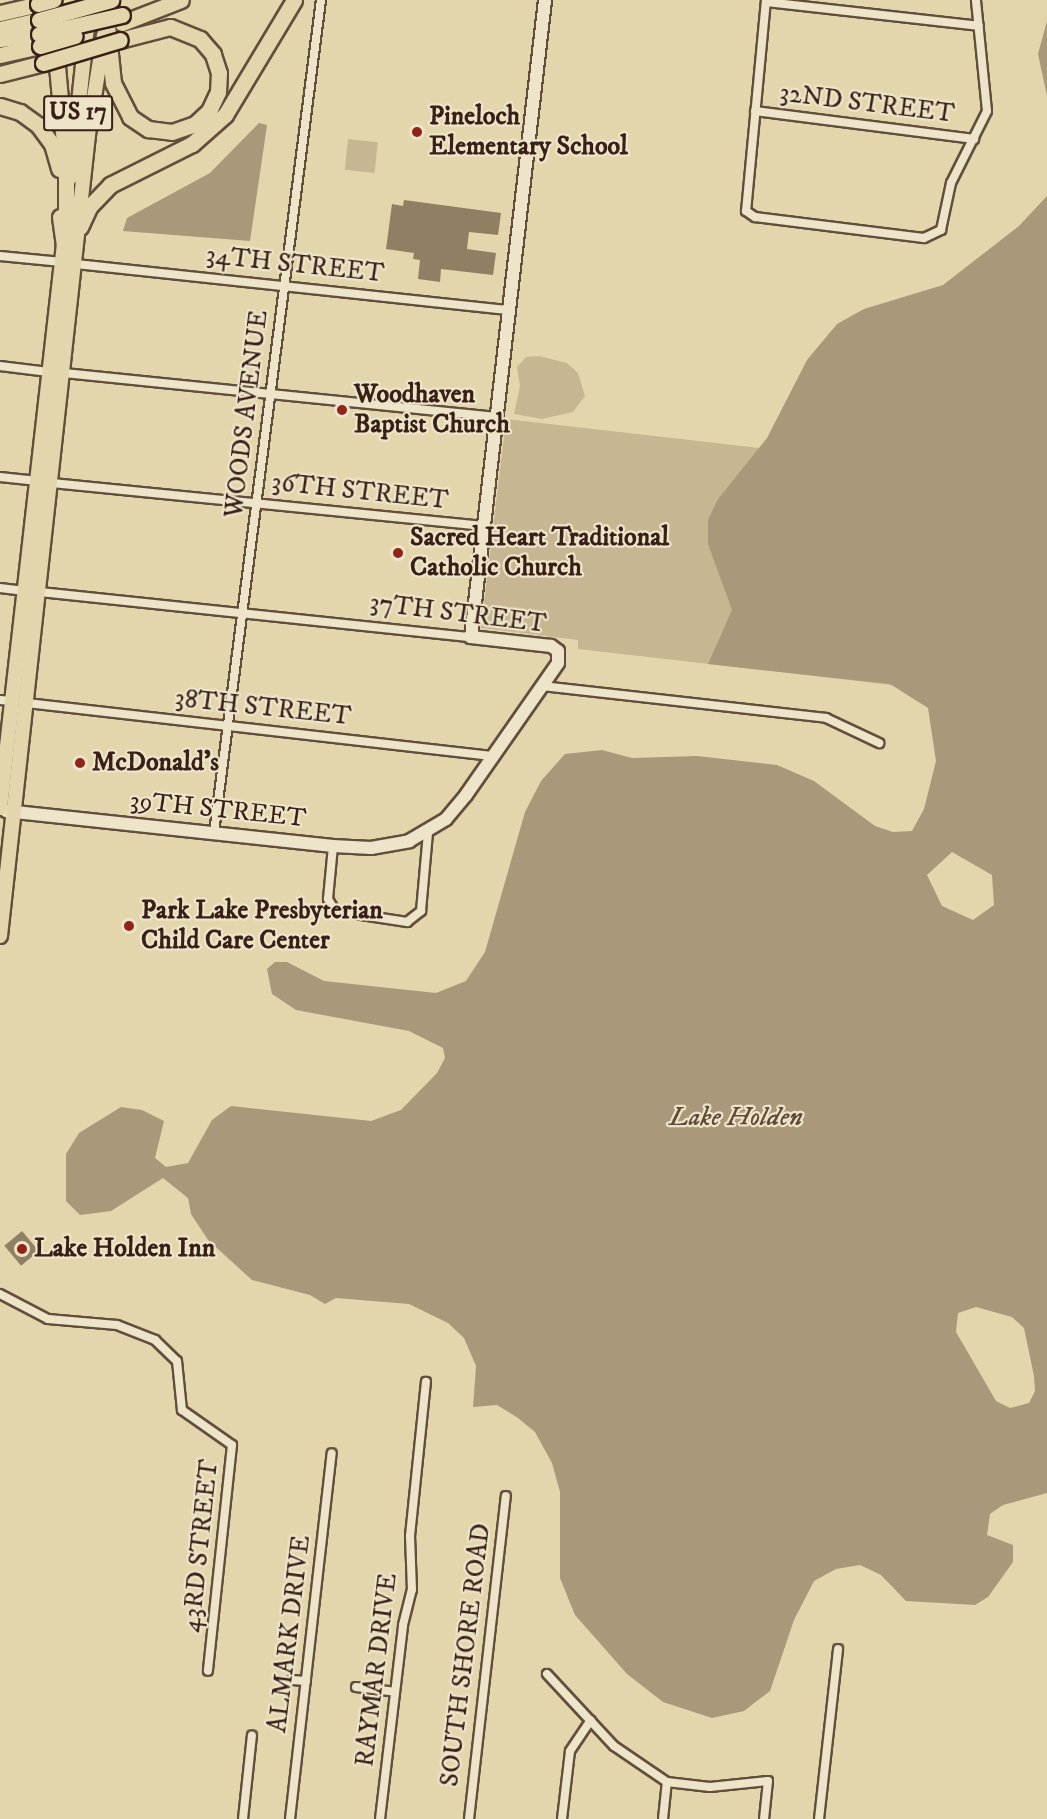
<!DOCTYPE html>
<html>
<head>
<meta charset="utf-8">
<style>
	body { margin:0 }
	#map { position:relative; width:1047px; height:1819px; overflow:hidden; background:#e3d6ac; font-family:"IM FELL DW Pica",serif }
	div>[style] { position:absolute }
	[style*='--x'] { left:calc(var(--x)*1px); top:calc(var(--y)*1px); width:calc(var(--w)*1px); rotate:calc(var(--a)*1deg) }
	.green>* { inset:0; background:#c6b792; transform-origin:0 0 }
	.water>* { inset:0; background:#a99879 }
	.building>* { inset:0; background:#917f64; transform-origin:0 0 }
	.roads { filter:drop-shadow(2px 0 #634e3c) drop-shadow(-2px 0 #634e3c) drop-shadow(0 2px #634e3c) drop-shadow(0 -2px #634e3c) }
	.street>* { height:8px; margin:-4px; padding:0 4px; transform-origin:4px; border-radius:4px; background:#ede4c9 }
	.secondary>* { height:12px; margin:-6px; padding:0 6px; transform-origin:6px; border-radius:6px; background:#ede4c9 }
	.primary>* { height:14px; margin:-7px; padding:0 7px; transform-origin:7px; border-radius:7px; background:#e3d6ac }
	.highway>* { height:15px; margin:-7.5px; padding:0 7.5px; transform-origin:7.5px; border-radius:7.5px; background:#e3d6ac }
	.bridges { filter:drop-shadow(2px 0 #382016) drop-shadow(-2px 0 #382016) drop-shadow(0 2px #382016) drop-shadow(0 -2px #382016) }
	.highway-bridge>* { height:15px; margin:-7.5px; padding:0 7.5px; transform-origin:7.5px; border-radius:7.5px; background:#e3d6ac }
	.dots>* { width:16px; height:16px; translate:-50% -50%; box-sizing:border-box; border:3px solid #ede4c9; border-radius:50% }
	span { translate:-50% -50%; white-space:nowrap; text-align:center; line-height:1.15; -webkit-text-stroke:4.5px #ede4c9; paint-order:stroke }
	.shield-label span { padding:2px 4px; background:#ede4c9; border:2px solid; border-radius:4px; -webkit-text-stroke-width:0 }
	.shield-label { font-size:24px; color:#382016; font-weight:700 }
	.street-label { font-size:26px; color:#382016 }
	.poi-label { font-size:26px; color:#382016; font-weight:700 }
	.left { translate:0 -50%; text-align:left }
	.water-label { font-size:27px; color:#604a39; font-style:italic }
</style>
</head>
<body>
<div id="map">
	<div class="green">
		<div style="left:348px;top:139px;width:30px;height:31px;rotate:6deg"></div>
		<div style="clip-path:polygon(539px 356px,567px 363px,578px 373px,585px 396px,573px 412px,542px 419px,514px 414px,520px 386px,517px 367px,526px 357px)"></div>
		<div style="clip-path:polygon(506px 419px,934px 468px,909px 687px,578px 649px,578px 640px,481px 628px)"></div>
	</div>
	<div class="water">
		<div style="clip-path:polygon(1047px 21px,1047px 96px,1038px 54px)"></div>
		<div style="clip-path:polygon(259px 123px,267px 125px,266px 132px,250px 241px,123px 231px,127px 218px,210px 173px)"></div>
		<div style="clip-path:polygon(evenodd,1047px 196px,1047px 1493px,1003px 1505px,990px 1514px,987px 1535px,1013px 1545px,1013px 1562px,988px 1597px,975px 1605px,906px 1601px,881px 1575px,860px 1565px,836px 1569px,814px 1581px,794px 1620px,770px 1691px,744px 1711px,712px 1718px,663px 1702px,627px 1674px,575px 1615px,560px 1578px,560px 1492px,552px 1463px,535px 1432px,518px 1418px,497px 1405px,473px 1407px,476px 1366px,464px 1338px,448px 1323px,409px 1304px,336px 1298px,325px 1304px,310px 1295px,252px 1280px,208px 1240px,191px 1214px,188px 1198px,163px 1178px,111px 1211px,80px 1215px,66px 1201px,66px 1154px,79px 1133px,121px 1107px,142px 1110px,164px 1121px,155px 1158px,166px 1167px,188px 1163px,212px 1120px,231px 1106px,371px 1121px,401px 1110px,437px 1073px,445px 1058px,443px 1048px,409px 1031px,296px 1010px,272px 994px,267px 969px,275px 962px,287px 962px,324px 981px,436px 993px,466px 981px,485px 952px,525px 812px,541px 781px,565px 754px,602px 750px,632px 758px,697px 756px,777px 765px,814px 781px,875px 826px,893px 832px,912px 831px,924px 809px,936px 761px,928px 708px,890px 684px,708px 664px,732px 610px,708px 544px,708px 520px,718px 499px,767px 438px,807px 360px,837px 324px,864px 309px,943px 285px,1019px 226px,1047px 196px,952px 852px,992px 875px,994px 905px,973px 920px,942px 906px,927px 875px,952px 852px,1047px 196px,976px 1307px,1012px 1317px,1024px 1328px,1034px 1376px,1035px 1391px,1029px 1403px,1010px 1408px,996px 1401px,956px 1332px,958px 1313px,976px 1307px)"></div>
	</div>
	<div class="building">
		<div style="clip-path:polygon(404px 200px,501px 213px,498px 235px,469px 232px,467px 249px,496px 253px,493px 275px,441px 269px,440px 282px,418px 279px,420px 260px,413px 259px,414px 253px,386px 249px,392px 204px,403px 206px)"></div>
		<div style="left:22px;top:1231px;width:26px;height:23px;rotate:50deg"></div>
	</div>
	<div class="roads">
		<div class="street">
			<div style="--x:766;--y:0;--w:212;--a:95.4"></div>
			<div style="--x:746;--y:211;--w:11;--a:34"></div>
			<div style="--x:755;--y:217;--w:170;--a:7.1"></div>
			<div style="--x:924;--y:238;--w:19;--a:-25"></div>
			<div style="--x:941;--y:230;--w:48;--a:-78"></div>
			<div style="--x:951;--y:183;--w:80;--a:-63.4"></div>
			<div style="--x:987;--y:111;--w:112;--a:-95.7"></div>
			<div style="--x:766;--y:2;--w:214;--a:6.4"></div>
			<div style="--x:755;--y:111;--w:221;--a:7.3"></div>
			<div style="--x:0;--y:256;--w:62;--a:5.5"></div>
			<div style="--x:76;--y:264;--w:434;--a:6.1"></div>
			<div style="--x:0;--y:366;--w:49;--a:7"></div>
			<div style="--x:64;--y:373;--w:435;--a:5.8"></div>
			<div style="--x:0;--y:477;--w:38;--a:6"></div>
			<div style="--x:52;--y:483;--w:434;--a:5.7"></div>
			<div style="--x:0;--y:588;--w:25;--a:7"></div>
			<div style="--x:40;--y:592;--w:433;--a:6"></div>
			<div style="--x:542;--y:686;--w:286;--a:6.4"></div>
			<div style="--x:826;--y:718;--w:59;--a:25.3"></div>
			<div style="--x:0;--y:700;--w:13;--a:4"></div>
			<div style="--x:27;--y:703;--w:470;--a:6.5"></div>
			<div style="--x:214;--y:833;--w:840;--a:-82.68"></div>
			<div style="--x:333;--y:846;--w:53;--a:95.4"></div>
			<div style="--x:328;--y:899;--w:14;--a:60"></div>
			<div style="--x:335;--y:911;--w:73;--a:8.7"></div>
			<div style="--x:407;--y:922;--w:18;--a:-38"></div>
			<div style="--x:421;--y:911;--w:79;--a:-84.9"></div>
			<div style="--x:0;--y:1294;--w:54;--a:27.5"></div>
			<div style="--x:48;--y:1319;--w:69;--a:5"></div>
			<div style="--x:117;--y:1325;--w:41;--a:21.5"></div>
			<div style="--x:155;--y:1340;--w:30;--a:44"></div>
			<div style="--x:177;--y:1361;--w:49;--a:84.2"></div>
			<div style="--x:182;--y:1410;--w:61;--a:35"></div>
			<div style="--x:232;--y:1445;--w:227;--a:96.1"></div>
			<div style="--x:547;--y:1674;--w:98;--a:47.1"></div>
			<div style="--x:614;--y:1746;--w:64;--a:34.2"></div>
			<div style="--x:667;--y:1782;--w:43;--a:6.6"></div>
			<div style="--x:710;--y:1787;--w:58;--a:-5.9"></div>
			<div style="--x:768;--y:1781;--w:38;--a:96"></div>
			<div style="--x:292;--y:1680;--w:14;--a:4"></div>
			<div style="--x:356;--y:1687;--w:38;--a:7"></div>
			<div style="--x:243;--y:1819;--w:84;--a:-83.9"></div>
			<div style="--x:290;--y:1819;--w:368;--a:-83.5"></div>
			<div style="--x:380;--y:1819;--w:195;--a:-83.2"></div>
			<div style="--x:403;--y:1625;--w:36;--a:-76"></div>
			<div style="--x:412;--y:1590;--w:54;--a:-92.1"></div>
			<div style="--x:410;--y:1536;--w:155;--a:-84.1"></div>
			<div style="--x:469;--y:1819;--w:325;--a:-83.5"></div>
			<div style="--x:562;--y:1819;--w:68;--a:-83.3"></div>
			<div style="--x:570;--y:1751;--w:37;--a:-56"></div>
			<div style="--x:663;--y:1819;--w:37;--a:-84"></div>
			<div style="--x:819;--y:1819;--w:171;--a:-83.6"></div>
		</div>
		<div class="secondary">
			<div style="--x:6;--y:811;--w:329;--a:6.1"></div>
			<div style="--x:333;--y:846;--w:38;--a:3"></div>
			<div style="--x:371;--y:848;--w:39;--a:-10"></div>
			<div style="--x:409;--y:841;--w:43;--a:-30.7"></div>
			<div style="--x:446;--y:819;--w:31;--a:-50"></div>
			<div style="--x:466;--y:795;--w:161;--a:-55.1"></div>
			<div style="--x:558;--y:663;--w:12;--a:-90"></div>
			<div style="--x:558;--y:651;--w:9;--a:-144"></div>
			<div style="--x:551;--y:646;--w:81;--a:-173.6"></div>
			<div style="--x:471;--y:637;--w:641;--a:-83.37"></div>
		</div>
		<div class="primary">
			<div style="--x:71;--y:177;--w:178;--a:-83.9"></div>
			<div style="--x:0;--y:808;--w:577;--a:-83.53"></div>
			<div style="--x:0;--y:936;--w:806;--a:-83.73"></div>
			<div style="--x:88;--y:135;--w:101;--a:-80.9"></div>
		</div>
		<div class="highway">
			<div style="--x:51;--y:0;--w:166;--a:84.8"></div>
			<div style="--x:66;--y:165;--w:62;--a:90"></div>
			<div style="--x:0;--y:13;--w:39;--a:-13"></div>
			<div style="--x:106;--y:15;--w:68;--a:84.1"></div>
			<div style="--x:113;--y:83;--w:38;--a:63"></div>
			<div style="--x:130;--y:117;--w:22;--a:34"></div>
			<div style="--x:148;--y:129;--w:24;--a:7"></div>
			<div style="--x:172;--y:132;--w:24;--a:-19"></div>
			<div style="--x:195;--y:124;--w:19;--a:-43"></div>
			<div style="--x:209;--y:111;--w:21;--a:-65"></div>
			<div style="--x:218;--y:92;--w:19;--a:-87"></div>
			<div style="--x:219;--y:73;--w:20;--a:-108"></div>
			<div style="--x:213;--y:54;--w:20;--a:-131"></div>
			<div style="--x:200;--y:39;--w:32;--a:-158"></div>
			<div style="--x:170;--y:27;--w:52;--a:165.4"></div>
			<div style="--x:122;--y:23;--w:63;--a:-21.3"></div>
			<div style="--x:0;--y:29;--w:40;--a:-13"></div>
			<div style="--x:0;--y:39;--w:39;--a:-7"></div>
			<div style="--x:0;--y:55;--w:41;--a:-12.7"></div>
			<div style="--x:0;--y:74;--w:44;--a:-14.3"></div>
			<div style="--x:0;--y:106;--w:21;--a:17"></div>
			<div style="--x:20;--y:112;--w:22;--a:36"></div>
			<div style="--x:38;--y:125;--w:24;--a:54"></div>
			<div style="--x:52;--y:144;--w:26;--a:74"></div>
			<div style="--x:60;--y:217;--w:29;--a:82"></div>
			<div style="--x:80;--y:227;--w:23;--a:-65"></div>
			<div style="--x:90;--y:206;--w:29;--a:-46"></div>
			<div style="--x:110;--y:185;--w:92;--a:-26.6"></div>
			<div style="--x:192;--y:144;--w:44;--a:-41.3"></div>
			<div style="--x:225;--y:115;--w:134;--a:-59"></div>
		</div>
	</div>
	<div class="bridges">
		<div class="highway-bridge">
			<div style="--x:38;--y:4;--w:16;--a:-15"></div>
			<div style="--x:39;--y:20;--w:75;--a:-15.5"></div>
			<div style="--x:39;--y:34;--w:85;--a:-12.9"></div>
			<div style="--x:40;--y:46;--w:36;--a:-16"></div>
			<div style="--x:43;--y:63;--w:80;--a:-16.6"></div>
		</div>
	</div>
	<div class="dots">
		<div style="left:417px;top:132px;background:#8f2418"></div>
		<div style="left:342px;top:410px;background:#8f2418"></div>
		<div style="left:398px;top:553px;background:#8f2418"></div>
		<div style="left:80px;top:763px;background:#8f2418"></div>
		<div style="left:129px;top:926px;background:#8f2418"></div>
		<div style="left:22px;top:1249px;background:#8f2418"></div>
	</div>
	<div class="shield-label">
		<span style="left:78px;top:113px">US 17</span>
	</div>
	<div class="street-label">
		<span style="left:867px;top:104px;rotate:7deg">32ND STREET</span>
		<span style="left:295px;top:265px;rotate:6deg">34TH STREET</span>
		<span style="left:247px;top:414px;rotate:-83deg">WOODS AVENUE</span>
		<span style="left:360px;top:492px;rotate:6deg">36TH STREET</span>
		<span style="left:458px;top:614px;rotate:7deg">37TH STREET</span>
		<span style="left:263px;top:708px;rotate:6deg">38TH STREET</span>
		<span style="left:218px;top:810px;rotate:6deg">39TH STREET</span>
		<span style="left:201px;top:1546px;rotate:-84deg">43RD STREET</span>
		<span style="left:290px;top:1634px;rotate:-83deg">ALMARK DRIVE</span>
		<span style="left:466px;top:1655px;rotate:-83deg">SOUTH SHORE ROAD</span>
		<span style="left:377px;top:1670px;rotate:-83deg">RAYMAR DRIVE</span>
	</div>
	<div class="poi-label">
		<span class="left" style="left:429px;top:132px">Pineloch<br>Elementary School</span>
		<span class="left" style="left:354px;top:410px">Woodhaven<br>Baptist Church</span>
		<span class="left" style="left:410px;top:553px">Sacred Heart Traditional<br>Catholic Church</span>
		<span class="left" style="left:92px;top:763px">McDonald's</span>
		<span class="left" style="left:141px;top:926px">Park Lake Presbyterian<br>Child Care Center</span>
		<span class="left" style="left:34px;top:1249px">Lake Holden Inn</span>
	</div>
	<div class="water-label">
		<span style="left:736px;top:1118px">Lake Holden</span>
	</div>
</div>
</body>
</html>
